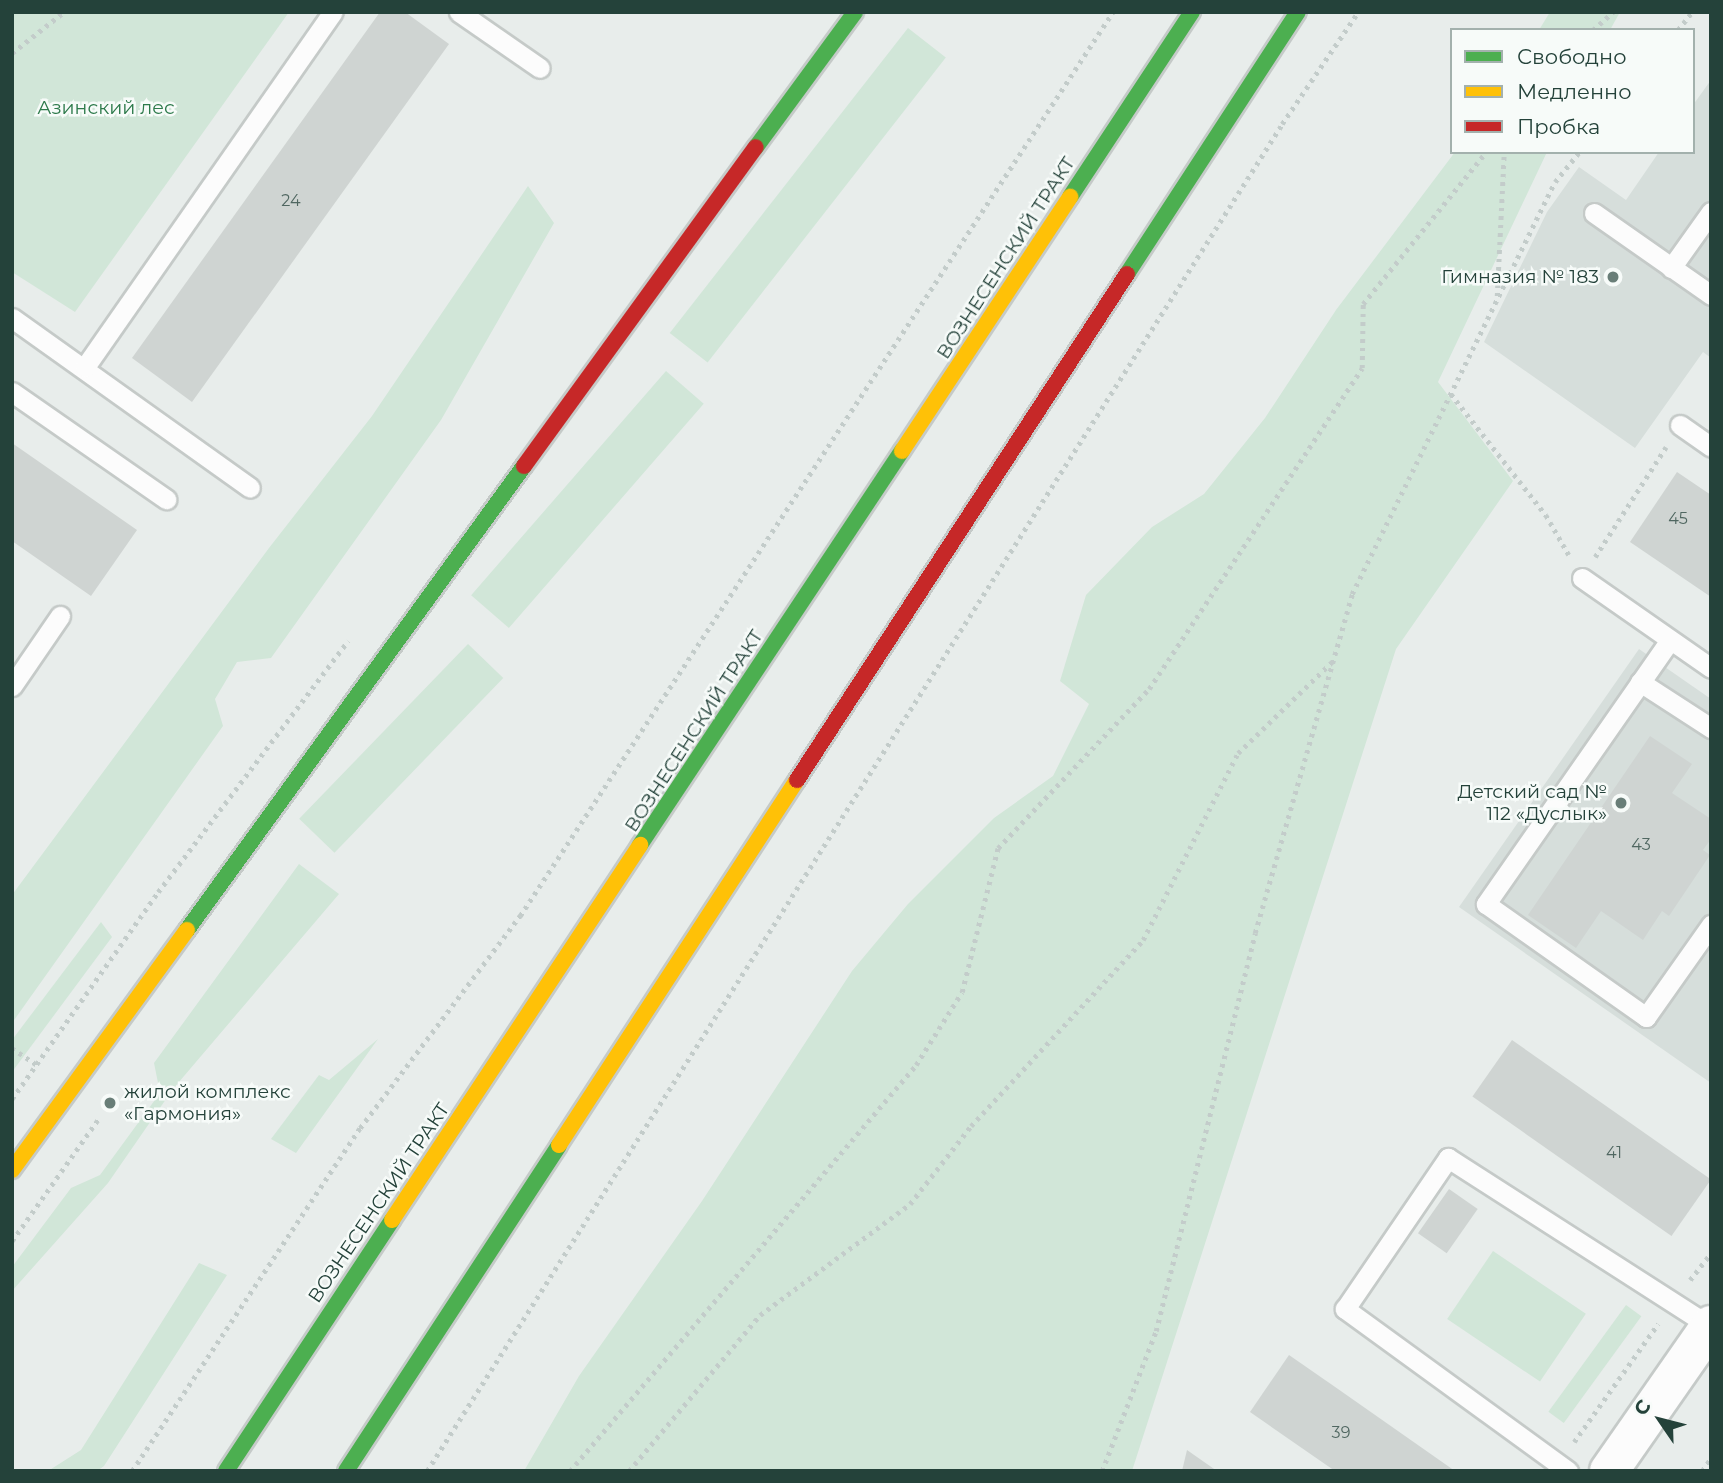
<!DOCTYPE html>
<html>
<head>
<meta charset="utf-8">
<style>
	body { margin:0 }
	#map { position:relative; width:1723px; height:1483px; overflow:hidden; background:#e8edeb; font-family:Montserrat,sans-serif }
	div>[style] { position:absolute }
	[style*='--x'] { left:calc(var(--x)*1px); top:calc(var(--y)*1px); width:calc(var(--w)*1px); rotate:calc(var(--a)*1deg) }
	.built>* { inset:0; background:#d6dedb }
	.green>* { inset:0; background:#d1e6d8; transform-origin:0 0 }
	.building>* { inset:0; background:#cfd4d2; transform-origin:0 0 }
	.path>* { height:4.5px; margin-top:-2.25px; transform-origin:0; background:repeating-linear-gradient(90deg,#c3ccca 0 3.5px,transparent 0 8.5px) }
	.roads { filter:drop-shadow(2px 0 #c5cac8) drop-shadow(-2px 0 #c5cac8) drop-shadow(0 2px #c5cac8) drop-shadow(0 -2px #c5cac8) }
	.lane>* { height:19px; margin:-9.5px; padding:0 9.5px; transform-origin:9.5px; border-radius:9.5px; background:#fcfcfc }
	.street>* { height:38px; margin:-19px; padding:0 19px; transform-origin:19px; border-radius:19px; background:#fcfcfc }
	.fast>* { height:16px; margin:-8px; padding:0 8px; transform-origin:8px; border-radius:8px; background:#4caf50 }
	.slow>* { height:16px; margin:-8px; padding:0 8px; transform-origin:8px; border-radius:8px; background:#ffc107 }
	.jam>* { height:16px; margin:-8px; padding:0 8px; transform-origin:8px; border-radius:8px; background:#c62828 }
	.dots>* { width:19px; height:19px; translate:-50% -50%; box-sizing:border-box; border:4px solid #f7fbf9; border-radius:50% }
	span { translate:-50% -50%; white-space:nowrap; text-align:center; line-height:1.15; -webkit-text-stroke:5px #f7fbf9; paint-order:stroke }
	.number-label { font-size:16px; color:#506761 }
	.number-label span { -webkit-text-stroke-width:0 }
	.park-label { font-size:19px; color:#2d7a4b }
	.street-label { font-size:19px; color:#24423a }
	.poi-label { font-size:19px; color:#24423a }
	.right { translate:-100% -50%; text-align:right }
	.left { translate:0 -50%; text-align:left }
	.frame { position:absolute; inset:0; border:14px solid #24423a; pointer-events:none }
	.legend { position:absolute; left:1450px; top:28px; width:245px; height:126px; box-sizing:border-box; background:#f7fbf9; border:2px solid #a3b1ad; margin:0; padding:9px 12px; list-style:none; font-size:21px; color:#24423a }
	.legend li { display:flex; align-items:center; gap:14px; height:35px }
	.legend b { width:35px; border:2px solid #a3b1ad }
	.north { position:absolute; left:1625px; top:1385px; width:70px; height:70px; -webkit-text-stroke:5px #f7fbf9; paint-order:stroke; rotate:305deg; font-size:19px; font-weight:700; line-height:28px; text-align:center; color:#24423a }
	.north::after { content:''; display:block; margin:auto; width:24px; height:32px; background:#24423a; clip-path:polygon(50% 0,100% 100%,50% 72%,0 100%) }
</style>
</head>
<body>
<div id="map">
	<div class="built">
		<div style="clip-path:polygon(1711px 80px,1711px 358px,1703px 352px,1635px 448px,1484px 342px,1547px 212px,1579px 167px,1626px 200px,1659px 152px,1693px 152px,1693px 105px)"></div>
		<div style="clip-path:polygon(1639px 649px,1711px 699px,1711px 1083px,1459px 907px)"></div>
	</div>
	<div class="green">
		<div style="clip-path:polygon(12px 12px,289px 12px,75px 312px,12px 272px)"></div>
		<div style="clip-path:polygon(1550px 12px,1620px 12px,1610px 30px,1539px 30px)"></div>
		<div style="left:908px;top:28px;width:48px;height:387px;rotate:38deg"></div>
		<div style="clip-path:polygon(1455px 152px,1547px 152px,1438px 382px,1513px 481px,1396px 649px,1132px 1471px,524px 1471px,579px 1376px,702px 1201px,852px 971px,908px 904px,994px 818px,1053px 776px,1089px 704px,1060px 681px,1086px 595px,1152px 527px,1204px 494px,1265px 418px,1336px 310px)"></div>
		<div style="clip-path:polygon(528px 186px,554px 223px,441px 420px,271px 658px,237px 662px,215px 699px,223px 726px,12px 1023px,12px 895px,269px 548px,372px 416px)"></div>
		<div style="left:666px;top:371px;width:50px;height:297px;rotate:41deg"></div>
		<div style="left:468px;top:644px;width:49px;height:243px;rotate:44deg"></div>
		<div style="clip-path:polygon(299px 864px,339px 894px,173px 1089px,108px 1183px,12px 1291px,12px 1267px,71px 1188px,100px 1175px,160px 1093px,154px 1063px)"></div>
		<div style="clip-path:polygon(101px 922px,112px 937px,12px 1072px,12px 1040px)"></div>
		<div style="clip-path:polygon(378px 1039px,296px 1153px,271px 1139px,319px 1075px,329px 1080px)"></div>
		<div style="left:1493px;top:1251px;width:112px;height:82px;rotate:34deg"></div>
		<div style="clip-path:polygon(199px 1263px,227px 1275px,104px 1466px,97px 1471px,48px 1471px,81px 1450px)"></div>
		<div style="left:1626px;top:1305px;width:19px;height:132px;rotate:36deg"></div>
	</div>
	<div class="building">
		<div style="clip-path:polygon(380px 12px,405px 12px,449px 44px,192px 402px,132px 358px)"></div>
		<div style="clip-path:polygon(12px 443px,137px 530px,91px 596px,12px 541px)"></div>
		<div style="clip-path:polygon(1677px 472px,1711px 495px,1711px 597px,1630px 542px)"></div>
		<div style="clip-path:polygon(1650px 736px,1692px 764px,1672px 793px,1711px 819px,1711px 839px,1703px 850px,1710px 855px,1669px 916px,1662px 911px,1643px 940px,1601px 911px,1576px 948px,1528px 915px)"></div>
		<div style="left:1512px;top:1040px;width:243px;height:69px;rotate:35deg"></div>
		<div style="left:1449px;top:1189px;width:35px;height:54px;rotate:35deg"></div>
		<div style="clip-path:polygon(1289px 1355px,1338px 1389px,1455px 1471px,1335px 1471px,1250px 1412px)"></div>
		<div style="clip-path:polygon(1187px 1450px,1217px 1471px,1182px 1471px)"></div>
	</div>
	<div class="path">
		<div style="--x:1593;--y:30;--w:27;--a:-42"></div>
		<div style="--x:1678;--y:30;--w:23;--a:-52"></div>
		<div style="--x:12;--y:53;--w:66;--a:-38.3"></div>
		<div style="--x:1497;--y:296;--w:144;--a:-87.2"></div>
		<div style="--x:1451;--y:394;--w:154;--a:51.9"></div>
		<div style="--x:1546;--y:515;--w:46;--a:60.1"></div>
		<div style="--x:1595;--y:557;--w:131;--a:-57.2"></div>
		<div style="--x:12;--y:1048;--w:30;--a:34"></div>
		<div style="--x:12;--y:1099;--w:253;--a:-54.8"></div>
		<div style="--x:158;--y:892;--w:315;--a:-52.9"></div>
		<div style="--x:12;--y:1241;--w:151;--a:-54.7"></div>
		<div style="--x:1690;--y:1280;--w:34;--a:-52"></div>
		<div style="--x:1574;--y:1442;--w:145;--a:-54.6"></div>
		<div style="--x:132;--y:1471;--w:412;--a:-56.4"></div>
		<div style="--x:360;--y:1128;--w:266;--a:-53"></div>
		<div style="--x:520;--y:916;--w:1081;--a:-56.74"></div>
		<div style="--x:427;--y:1471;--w:1595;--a:-57.59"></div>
		<div style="--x:1282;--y:124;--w:135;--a:-55.8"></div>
		<div style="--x:570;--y:1471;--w:533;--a:-49.56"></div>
		<div style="--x:916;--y:1065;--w:86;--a:-57.8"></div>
		<div style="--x:962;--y:992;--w:148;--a:-76"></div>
		<div style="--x:998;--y:848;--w:219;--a:-46.5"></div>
		<div style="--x:1149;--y:689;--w:385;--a:-56.4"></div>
		<div style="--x:1362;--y:368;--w:64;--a:-89.1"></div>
		<div style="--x:1363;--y:304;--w:196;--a:-51"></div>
		<div style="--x:629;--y:1471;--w:204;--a:-50"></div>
		<div style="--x:760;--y:1315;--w:187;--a:-36.5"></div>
		<div style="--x:910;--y:1204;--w:99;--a:-52"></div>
		<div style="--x:971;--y:1126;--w:253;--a:-47.2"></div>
		<div style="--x:1143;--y:940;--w:210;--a:-63.1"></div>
		<div style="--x:1238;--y:753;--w:131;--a:-44.1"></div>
		<div style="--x:1102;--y:1471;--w:150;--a:-68.9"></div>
		<div style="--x:1156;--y:1331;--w:410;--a:-76"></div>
		<div style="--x:1255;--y:933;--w:353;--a:-74"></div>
		<div style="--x:1352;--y:594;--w:459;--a:-63.8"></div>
		<div style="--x:1555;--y:182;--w:38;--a:-51"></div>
		<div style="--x:1702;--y:1471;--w:16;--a:-55"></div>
	</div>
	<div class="roads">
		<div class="lane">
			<div style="--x:459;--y:12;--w:98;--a:34.7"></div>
			<div style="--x:1594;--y:213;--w:143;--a:35"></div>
			<div style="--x:1671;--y:268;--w:69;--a:-54.5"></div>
			<div style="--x:12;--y:318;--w:292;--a:35.5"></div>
			<div style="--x:85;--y:367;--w:433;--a:-55.1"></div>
			<div style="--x:12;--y:392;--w:188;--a:34.8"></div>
			<div style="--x:1680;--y:425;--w:38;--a:35"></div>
			<div style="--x:1582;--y:578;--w:157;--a:34.9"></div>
			<div style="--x:1670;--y:640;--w:322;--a:124.9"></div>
			<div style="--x:1486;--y:904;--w:196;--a:35.2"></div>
			<div style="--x:1646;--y:1017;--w:113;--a:-54.8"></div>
			<div style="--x:1640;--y:682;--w:85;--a:32.9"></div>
			<div style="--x:12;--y:686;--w:85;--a:-55.6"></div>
			<div style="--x:1568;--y:1471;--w:276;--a:-144"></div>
			<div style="--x:1345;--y:1309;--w:183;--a:-55.7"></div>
			<div style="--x:1448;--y:1158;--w:311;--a:32.7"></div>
		</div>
		<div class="street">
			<div style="--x:1609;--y:1471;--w:178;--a:-55.1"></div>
		</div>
		<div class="fast">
			<div style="--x:756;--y:147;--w:167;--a:-53.7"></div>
			<div style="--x:1070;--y:197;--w:222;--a:-56.6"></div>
			<div style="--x:1127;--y:274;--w:313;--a:-56.9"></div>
			<div style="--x:640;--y:845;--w:473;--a:-56.4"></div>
			<div style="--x:187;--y:930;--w:573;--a:-54.01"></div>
			<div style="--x:226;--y:1471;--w:301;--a:-56.5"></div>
			<div style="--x:346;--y:1471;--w:389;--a:-56.8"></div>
		</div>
		<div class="slow">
			<div style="--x:902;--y:451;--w:305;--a:-56.5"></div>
			<div style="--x:559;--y:1145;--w:436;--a:-56.9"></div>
			<div style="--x:12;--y:1170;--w:297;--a:-53.9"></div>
			<div style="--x:392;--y:1220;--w:450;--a:-56.5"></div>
		</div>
		<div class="jam">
			<div style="--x:524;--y:466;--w:394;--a:-54"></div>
			<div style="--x:797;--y:780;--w:604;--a:-56.89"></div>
		</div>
	</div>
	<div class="dots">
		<div style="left:1613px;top:277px;background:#697e78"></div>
		<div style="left:1621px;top:803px;background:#697e78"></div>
		<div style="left:110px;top:1103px;background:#697e78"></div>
	</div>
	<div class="number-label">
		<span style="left:291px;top:201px">24</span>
		<span style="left:1678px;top:519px">45</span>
		<span style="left:1641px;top:845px">43</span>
		<span style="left:1614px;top:1153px">41</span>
		<span style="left:1341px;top:1433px">39</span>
	</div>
	<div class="park-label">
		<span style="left:106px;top:108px">Азинский лес</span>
	</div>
	<div class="street-label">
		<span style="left:1006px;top:258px;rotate:-57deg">ВОЗНЕСЕНСКИЙ ТРАКТ</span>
		<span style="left:694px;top:731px;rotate:-57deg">ВОЗНЕСЕНСКИЙ ТРАКТ</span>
		<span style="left:379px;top:1203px;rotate:-56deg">ВОЗНЕСЕНСКИЙ ТРАКТ</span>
	</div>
	<div class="poi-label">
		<span class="right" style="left:1599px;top:277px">Гимназия № 183</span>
		<span class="right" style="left:1607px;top:803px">Детский сад №<br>112 «Дуслык»</span>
		<span class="left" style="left:124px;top:1103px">жилой комплекс<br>«Гармония»</span>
	</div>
	<div class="frame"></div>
	<ul class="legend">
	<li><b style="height:9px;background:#4caf50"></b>Свободно</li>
	<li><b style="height:9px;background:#ffc107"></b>Медленно</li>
	<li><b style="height:9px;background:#c62828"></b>Пробка</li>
	</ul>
	<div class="north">С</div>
</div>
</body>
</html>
